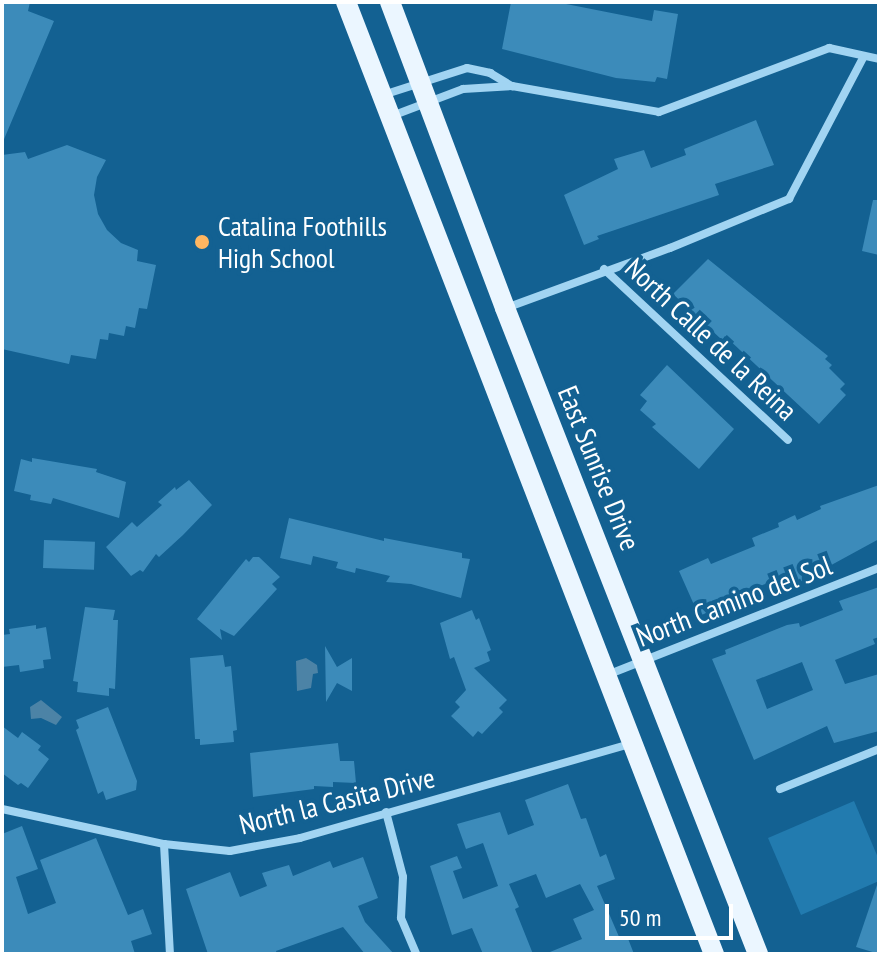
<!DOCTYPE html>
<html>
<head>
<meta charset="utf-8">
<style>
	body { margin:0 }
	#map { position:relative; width:881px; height:956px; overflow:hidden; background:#136192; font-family:"PT Sans Narrow",sans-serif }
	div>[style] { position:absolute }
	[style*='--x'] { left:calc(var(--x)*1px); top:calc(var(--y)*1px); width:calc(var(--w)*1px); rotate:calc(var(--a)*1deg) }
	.green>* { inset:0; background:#227baf }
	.water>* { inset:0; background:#4c83a6 }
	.building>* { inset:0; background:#3c8bba; transform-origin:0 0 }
	.street>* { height:8px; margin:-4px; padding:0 4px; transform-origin:4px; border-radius:4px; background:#a1d4f2 }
	.primary>* { height:20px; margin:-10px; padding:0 10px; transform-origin:10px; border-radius:10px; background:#ebf6ff }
	.dots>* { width:22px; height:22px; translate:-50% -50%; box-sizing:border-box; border:4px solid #136192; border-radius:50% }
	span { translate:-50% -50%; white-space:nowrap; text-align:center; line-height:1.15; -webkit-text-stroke:8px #136192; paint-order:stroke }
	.poi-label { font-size:28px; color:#fff }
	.left { translate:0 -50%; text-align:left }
	.street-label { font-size:28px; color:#fff }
	.frame { position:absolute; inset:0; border:4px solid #fff; pointer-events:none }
	.scale { position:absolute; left:605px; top:904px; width:128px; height:36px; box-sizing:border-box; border:4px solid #fff; border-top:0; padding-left:10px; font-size:24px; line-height:28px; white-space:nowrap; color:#fff; -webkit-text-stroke:6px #136192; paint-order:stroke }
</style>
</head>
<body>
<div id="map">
	<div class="green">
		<div style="clip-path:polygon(854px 801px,879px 860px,879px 881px,801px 915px,768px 838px)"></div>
	</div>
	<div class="water">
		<div style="clip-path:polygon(306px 658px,317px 665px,318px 673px,313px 674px,311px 688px,297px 691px,296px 661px)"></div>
		<div style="clip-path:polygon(41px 700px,62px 717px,56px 725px,41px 718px,31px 719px,30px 707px)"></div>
	</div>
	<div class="building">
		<div style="clip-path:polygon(2px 2px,30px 2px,28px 11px,54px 21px,2px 144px)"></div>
		<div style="clip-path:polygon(511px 2px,556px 2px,652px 21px,654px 10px,678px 14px,667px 79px,657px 77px,655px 82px,616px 78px,502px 49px)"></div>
		<div style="clip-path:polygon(756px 120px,774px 165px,715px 184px,719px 195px,597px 236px,599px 239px,584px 245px,564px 195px,618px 169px,614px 159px,644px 150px,651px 168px,686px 155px,684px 149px)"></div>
		<div style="clip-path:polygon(67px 145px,106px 160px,97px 177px,94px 195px,98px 214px,107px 230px,121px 243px,138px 250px,137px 261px,156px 265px,147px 309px,139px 308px,135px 328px,126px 326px,124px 336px,109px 333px,108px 340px,100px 339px,96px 359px,71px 355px,69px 364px,2px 349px,2px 155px,25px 152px,28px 159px)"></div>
		<div style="clip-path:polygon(873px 200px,879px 200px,879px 255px,862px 251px)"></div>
		<div style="clip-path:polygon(708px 259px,828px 356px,825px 359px,832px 365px,829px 368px,845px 384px,840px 389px,846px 395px,819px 424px,725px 336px,722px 340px,673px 294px)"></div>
		<div style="clip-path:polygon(667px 365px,734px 429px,699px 469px,652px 427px,656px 424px,640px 410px,647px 401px,640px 395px)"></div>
		<div style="clip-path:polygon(32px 458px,97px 469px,96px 472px,126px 482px,119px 518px,53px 498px,51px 504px,30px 500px,31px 495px,14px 491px,21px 459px,32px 462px)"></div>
		<div style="clip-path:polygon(189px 480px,212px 505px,183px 535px,159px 557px,156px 554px,143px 572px,140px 570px,131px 576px,106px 547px,132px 522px,137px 527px,162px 505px,158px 502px,175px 487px,176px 490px)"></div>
		<div style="clip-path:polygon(879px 485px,879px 539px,802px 581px,775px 593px,770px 582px,726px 600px,728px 604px,699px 616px,679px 571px,708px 558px,711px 564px,755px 546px,752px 538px,779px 527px,778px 523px,795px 515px,797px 520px,821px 509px,820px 506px)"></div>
		<div style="clip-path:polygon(289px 518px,384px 541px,384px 538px,462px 553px,462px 558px,470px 559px,461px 598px,411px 584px,386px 582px,390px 576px,356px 568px,355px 573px,336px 568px,338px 562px,313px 556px,311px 565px,280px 558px)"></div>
		<div style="left:44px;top:540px;width:51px;height:28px;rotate:2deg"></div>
		<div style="clip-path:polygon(253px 557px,259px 557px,280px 577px,272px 584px,277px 589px,234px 636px,220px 629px,222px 640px,197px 619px,246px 559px,249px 562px)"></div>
		<div style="clip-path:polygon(evenodd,879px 587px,879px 637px,873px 639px,875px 644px,835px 660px,845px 684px,879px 674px,879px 731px,834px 743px,827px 726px,754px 760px,712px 659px,726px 654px,725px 650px,787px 625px,799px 623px,800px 627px,843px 610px,839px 601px,879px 587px,802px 662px,813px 690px,767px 709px,756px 680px,802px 662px)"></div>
		<div style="clip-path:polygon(85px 607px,115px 610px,113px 620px,118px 620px,115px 689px,109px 688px,109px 696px,77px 692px,78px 682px,73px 681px)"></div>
		<div style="clip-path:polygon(472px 610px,476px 620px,479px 618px,491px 650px,487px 652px,490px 661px,474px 668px,507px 700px,499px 708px,503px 712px,482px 734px,478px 731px,473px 737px,451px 716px,460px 707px,455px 702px,466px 690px,454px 657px,450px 659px,440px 623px)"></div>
		<div style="clip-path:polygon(36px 625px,36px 629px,46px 627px,51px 659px,43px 660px,44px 668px,20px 672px,19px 665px,2px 667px,2px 635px,10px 634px,9px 629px)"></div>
		<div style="clip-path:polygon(325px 646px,337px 667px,352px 658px,352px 691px,337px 683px,326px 702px)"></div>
		<div style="clip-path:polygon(223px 655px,225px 667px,231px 666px,237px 730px,233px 731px,234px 742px,200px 745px,200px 739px,195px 739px,190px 658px)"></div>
		<div style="clip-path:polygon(108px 707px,137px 781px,136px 790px,106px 800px,103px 791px,98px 794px,76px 730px,79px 728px,76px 720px)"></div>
		<div style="clip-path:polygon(2px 726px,18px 738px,22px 732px,41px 746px,38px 750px,49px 759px,28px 788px,21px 783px,18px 785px,2px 773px)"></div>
		<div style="clip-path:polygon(338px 743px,340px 761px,354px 761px,356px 783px,333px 782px,333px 787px,314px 786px,314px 789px,253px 797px,250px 753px)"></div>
		<div style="clip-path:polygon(568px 784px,581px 819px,586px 818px,600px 857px,606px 854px,615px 879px,597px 886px,620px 939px,627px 936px,634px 954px,545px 954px,582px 939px,573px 919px,594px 910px,580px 884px,546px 898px,536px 874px,509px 884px,519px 907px,515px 909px,533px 954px,483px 954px,472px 928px,452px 935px,430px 866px,457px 856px,462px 868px,453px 871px,463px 899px,498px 886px,483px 843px,466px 849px,457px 824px,500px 812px,508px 835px,534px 825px,525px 800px)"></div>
		<div style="clip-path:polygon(22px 826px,38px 869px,16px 877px,28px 914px,56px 903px,40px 860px,96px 838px,128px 915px,143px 909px,152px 934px,131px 941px,135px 954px,2px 954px,2px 834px)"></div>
		<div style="clip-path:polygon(363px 857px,378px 898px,358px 906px,365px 922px,394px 954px,365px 954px,343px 927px,276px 951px,277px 954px,208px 954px,186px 889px,230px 872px,240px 897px,267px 886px,262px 873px,289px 865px,293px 876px,330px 861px,333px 868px)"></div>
		<div style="clip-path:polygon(877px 885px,879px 886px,879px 954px,856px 947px)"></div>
	</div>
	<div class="street">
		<div style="--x:512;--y:86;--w:149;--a:10"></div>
		<div style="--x:659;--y:112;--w:182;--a:-20.6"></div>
		<div style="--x:829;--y:48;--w:51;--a:12.4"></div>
		<div style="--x:383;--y:95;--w:88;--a:-17.8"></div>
		<div style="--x:467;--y:68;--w:24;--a:12"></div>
		<div style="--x:490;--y:73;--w:26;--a:31"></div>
		<div style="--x:512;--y:86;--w:49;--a:176.5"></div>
		<div style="--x:463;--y:89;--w:79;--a:159.3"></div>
		<div style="--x:604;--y:269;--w:251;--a:42.9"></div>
		<div style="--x:506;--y:308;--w:175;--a:-20.1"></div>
		<div style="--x:670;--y:248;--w:129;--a:-22.4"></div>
		<div style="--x:789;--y:199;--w:159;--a:-62.3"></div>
		<div style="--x:607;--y:675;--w:292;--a:-21.5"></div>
		<div style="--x:780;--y:789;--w:107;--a:-22"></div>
		<div style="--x:2;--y:809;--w:166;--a:12.2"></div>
		<div style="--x:164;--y:844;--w:66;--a:6.1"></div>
		<div style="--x:230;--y:851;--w:71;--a:-10.5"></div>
		<div style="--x:300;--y:838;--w:344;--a:-15.9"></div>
		<div style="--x:386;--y:812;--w:67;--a:75.3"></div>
		<div style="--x:403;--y:877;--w:41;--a:92.8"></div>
		<div style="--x:401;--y:918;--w:39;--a:67"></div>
		<div style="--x:164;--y:844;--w:110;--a:86.9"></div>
	</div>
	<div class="primary">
		<div style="--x:346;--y:2;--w:1021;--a:68.87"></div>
		<div style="--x:390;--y:2;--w:327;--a:69.4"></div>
		<div style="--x:505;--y:308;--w:694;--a:68.61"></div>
	</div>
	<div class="dots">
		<div style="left:202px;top:242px;background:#ffb661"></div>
	</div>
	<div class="poi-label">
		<span class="left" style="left:218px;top:242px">Catalina Foothills<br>High School</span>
	</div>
	<div class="street-label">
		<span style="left:711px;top:339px;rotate:43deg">North Calle de la Reina</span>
		<span style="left:599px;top:468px;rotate:68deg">East Sunrise Drive</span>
		<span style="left:734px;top:601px;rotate:-21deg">North Camino del Sol</span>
		<span style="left:337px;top:801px;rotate:-14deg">North la Casita Drive</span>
	</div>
	<div class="frame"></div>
	<div class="scale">50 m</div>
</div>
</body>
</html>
